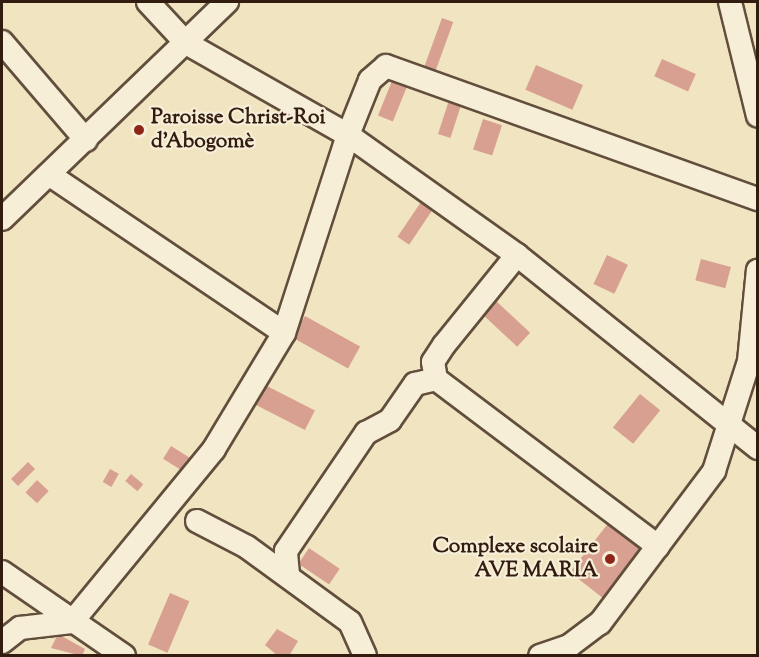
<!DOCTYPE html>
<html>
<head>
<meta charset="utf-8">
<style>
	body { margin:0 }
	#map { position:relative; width:759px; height:657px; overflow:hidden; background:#f1e5c1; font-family:"Sorts Mill Goudy",serif }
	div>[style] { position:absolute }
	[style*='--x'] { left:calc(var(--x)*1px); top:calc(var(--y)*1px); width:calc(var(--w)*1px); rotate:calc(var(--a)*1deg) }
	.building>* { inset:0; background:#d8a090; transform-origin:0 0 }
	.roads { filter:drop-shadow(2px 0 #624e3c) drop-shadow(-2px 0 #624e3c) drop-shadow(0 2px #624e3c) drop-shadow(0 -2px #624e3c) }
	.minor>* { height:22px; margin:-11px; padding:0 11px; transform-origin:11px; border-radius:11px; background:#f6eed7 }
	.dots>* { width:16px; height:16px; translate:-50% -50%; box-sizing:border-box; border:3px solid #f6eed7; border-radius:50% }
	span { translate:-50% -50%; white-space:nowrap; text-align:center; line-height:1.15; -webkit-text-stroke:4.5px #f6eed7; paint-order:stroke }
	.poi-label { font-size:21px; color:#321b0f; font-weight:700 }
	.left { translate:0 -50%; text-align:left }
	.right { translate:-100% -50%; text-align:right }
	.frame { position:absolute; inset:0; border:3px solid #321b0f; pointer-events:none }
</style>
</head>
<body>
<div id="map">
	<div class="building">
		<div style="left:442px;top:18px;width:12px;height:51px;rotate:20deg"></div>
		<div style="left:662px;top:59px;width:37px;height:19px;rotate:24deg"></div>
		<div style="left:536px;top:65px;width:51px;height:27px;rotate:23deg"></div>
		<div style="left:396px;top:71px;width:16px;height:48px;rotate:22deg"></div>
		<div style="left:451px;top:94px;width:13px;height:42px;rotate:18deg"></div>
		<div style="left:483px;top:119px;width:20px;height:32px;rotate:18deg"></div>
		<div style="left:421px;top:202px;width:14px;height:42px;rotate:34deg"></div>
		<div style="left:607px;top:255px;width:23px;height:32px;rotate:25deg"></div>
		<div style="left:701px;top:259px;width:31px;height:22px;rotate:15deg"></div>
		<div style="left:495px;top:300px;width:48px;height:19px;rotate:43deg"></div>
		<div style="left:305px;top:316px;width:63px;height:25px;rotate:29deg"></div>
		<div style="left:265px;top:385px;width:56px;height:22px;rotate:27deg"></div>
		<div style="left:640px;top:394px;width:26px;height:43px;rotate:39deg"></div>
		<div style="left:171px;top:446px;width:25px;height:15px;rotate:32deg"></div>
		<div style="left:28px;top:462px;width:10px;height:24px;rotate:45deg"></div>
		<div style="left:110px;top:469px;width:10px;height:15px;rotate:29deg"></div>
		<div style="left:131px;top:474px;width:16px;height:9px;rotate:40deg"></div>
		<div style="left:37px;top:480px;width:16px;height:17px;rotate:43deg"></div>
		<div style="left:610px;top:521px;width:49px;height:65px;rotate:38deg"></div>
		<div style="left:309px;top:548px;width:37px;height:19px;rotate:34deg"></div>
		<div style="left:170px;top:593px;width:21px;height:56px;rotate:23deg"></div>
		<div style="clip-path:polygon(277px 629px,298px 641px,289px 656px,278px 656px,265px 645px)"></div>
		<div style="clip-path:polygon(58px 634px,85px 649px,82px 656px,51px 648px)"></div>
	</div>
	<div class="roads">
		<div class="minor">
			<div style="--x:148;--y:2;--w:56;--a:47.2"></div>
			<div style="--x:186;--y:43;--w:186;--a:29.6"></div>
			<div style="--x:348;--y:135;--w:207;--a:35.4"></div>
			<div style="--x:517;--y:255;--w:309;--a:38.7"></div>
			<div style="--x:730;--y:2;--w:117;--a:76.2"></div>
			<div style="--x:2;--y:42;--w:129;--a:49.4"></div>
			<div style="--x:50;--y:175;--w:282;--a:34"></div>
			<div style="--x:2;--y:219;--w:313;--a:-44"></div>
			<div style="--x:517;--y:255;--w:116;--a:129"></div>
			<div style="--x:444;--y:345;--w:20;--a:123"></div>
			<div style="--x:433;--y:362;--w:17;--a:80"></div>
			<div style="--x:436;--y:379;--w:278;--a:37"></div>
			<div style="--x:197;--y:521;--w:56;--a:27.5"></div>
			<div style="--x:247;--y:547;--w:127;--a:36.1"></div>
			<div style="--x:350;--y:622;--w:37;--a:66"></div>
			<div style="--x:2;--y:572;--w:148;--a:34.5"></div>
			<div style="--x:288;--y:575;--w:24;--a:-95"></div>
			<div style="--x:286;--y:551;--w:143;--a:-55.9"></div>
			<div style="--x:366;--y:433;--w:27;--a:-28"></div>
			<div style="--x:390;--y:420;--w:44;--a:-55.2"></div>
			<div style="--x:415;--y:384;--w:22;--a:-13"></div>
			<div style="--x:2;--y:642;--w:23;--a:-38"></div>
			<div style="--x:20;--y:628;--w:52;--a:-6.6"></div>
			<div style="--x:72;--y:622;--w:224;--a:-50.6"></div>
			<div style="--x:214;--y:449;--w:135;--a:-58.9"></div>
			<div style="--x:284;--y:333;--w:208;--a:-72.1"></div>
			<div style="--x:348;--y:135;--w:59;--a:-68.2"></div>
			<div style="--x:370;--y:80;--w:21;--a:-41"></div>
			<div style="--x:386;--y:66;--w:395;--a:19.7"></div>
			<div style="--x:540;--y:656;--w:31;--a:-19"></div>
			<div style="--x:569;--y:646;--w:39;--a:-37"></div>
			<div style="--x:600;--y:623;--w:190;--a:-53.1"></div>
			<div style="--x:714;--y:471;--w:115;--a:-72.3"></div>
			<div style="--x:749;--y:361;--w:91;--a:-84.4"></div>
		</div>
	</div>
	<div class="dots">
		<div style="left:139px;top:130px;background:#8f2418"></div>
		<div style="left:610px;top:559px;background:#8f2418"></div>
	</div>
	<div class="poi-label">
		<span class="left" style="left:151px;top:130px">Paroisse Christ-Roi<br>d'Abogomè</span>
		<span class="right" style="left:598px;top:559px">Complexe scolaire<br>AVE MARIA</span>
	</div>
	<div class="frame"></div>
</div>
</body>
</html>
